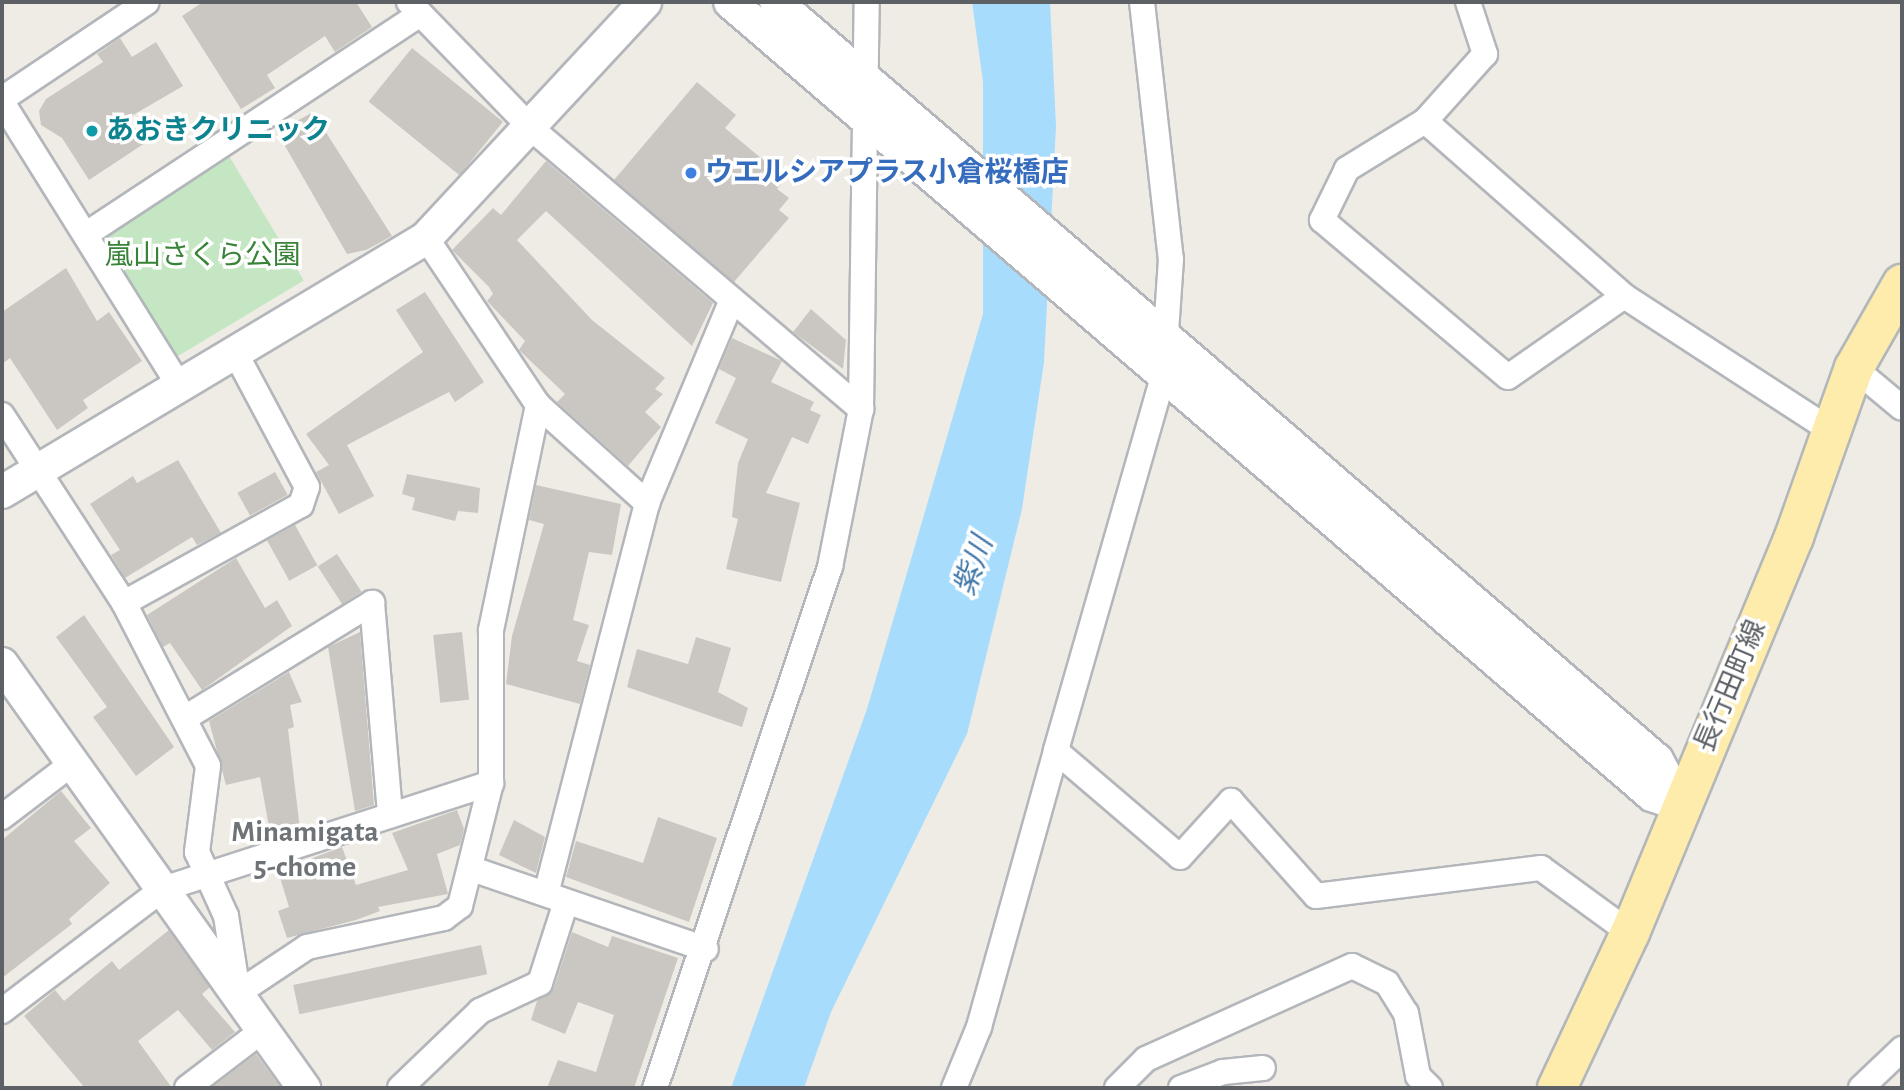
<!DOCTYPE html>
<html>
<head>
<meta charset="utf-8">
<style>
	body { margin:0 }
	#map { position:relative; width:1904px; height:1090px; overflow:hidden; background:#efece5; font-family:"Alegreya Sans","Noto Sans JP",sans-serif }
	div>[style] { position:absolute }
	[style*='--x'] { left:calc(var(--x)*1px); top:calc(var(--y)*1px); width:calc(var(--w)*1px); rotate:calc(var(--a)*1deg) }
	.green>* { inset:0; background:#c4e6c2; transform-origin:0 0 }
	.water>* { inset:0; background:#a7dcfd }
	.building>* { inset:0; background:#cac7c2; transform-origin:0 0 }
	.roads { filter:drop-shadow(2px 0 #b3b6ba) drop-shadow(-2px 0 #b3b6ba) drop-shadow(0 2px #b3b6ba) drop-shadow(0 -2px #b3b6ba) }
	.minor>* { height:24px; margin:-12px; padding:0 12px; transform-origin:12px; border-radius:12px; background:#fff }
	.tertiary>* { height:32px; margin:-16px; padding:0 16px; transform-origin:16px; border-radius:16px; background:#fff }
	.primary>* { height:38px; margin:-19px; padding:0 19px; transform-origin:19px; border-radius:19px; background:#fdecac }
	.dots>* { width:19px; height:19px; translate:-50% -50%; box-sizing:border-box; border:4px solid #fff; border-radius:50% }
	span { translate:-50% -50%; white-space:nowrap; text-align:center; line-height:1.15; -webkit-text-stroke:7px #fff; paint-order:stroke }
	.culture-label { font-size:28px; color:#0d838f; font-weight:700 }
	.left { translate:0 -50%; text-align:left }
	.shop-label { font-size:28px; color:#366cbe; font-weight:700 }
	.park-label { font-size:28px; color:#378337 }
	.street-label { font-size:28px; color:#5d6165 }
	.water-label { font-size:30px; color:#4177a7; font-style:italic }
	.neighbourhood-label { font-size:30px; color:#6e7377; font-weight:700 }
	.frame { position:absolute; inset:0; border:4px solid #5d6165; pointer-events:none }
</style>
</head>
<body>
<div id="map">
	<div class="green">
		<div style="left:226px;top:151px;width:151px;height:153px;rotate:59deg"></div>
	</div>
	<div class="water">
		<div style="clip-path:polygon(972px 2px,1050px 2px,1056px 126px,1044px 362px,1022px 509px,967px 734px,831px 1012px,804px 1088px,731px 1088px,867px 709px,983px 314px,983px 82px)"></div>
	</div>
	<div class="building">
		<div style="clip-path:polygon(203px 2px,356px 2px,372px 27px,335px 52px,325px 36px,267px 75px,275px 88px,241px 109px,182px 16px)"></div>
		<div style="clip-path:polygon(120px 38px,132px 57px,156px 42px,183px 86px,128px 118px,145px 143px,89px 180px,62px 138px,41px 125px,39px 111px,46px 99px,103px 62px,97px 54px)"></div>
		<div style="left:412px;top:48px;width:117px;height:69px;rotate:39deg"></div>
		<div style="clip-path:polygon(697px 82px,736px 115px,725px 128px,786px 179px,777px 189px,789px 198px,779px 210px,789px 218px,734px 282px,614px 180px)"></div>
		<div style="clip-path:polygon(313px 112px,392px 236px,366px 250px,347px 254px,277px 132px)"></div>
		<div style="clip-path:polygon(546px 161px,713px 303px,692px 346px,546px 211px,517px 240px,592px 320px,665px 378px,655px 389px,663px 394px,645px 412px,661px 427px,628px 466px,557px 402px,565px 394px,519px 350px,525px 341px,487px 301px,493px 294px,489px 287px,452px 250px,493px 208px,501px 215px)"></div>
		<div style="clip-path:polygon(66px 268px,97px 321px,109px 312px,142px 361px,83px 400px,88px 408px,57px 430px,10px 358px,2px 364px,2px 312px)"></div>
		<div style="clip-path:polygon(425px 292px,484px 382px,455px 402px,449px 392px,347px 445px,374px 496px,339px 514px,316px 472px,329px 465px,306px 434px,423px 352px,396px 310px)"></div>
		<div style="clip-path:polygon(811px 309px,846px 340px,843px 369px,793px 332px)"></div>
		<div style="clip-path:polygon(732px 338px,782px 361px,771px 382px,814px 402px,810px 410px,821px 415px,808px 444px,792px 437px,766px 493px,800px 503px,781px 582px,726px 569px,738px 519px,732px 517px,738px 463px,748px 439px,715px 423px,736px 378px,719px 369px)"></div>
		<div style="clip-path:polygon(178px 460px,221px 533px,197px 545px,192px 537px,125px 578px,111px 555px,120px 550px,90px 504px,133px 476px,137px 483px)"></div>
		<div style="left:275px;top:472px;width:26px;height:43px;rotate:61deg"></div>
		<div style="clip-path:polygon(407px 474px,480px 488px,478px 513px,458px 511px,455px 521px,412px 510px,415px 498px,402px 494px)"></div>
		<div style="clip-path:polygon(536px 485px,621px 504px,612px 555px,589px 552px,573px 620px,589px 625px,577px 661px,590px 665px,580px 704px,506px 684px,512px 636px,544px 524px,529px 520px)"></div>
		<div style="left:295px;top:525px;width:46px;height:32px;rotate:61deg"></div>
		<div style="left:337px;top:554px;width:45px;height:23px;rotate:57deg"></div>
		<div style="clip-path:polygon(236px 558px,265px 608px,277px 600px,292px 626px,202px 690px,170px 643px,163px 647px,147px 615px)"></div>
		<div style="clip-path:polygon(84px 615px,174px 747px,136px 776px,93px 717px,107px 707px,56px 637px)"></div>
		<div style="clip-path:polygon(360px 632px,374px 805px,355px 811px,328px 647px)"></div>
		<div style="left:462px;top:632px;width:68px;height:29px;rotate:84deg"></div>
		<div style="clip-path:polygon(696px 637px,731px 648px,718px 692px,748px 708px,742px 727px,627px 687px,637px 649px,688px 664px)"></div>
		<div style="clip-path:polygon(289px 672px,302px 702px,290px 705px,294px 727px,288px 729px,300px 829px,271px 838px,260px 777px,226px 785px,209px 721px)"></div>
		<div style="clip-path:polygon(61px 791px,91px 828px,74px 841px,110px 883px,69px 919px,72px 924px,2px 978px,2px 840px)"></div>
		<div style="clip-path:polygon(457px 810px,464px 829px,460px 845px,437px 854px,448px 894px,378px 907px,380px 911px,356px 920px,287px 938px,278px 911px,289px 907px,278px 871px,342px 847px,356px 885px,408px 870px,392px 833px)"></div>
		<div style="clip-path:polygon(658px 817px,717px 838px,689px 922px,566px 877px,576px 841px,643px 863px)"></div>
		<div style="clip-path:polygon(514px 820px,545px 837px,536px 873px,499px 855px)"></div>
		<div style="clip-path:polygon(169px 930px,210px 987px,202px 994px,235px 1032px,212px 1050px,178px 1010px,138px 1041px,172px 1088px,85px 1088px,24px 1016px,55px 990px,64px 1001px,112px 961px,119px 970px)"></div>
		<div style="clip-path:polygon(572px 932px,608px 947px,612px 936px,678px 958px,634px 1088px,547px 1088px,558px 1060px,596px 1072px,614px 1015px,578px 1002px,565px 1034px,531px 1020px,537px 1001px,554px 988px)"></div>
		<div style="left:481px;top:945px;width:30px;height:192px;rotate:78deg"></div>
		<div style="clip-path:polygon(256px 1054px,281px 1088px,211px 1088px)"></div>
	</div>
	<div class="roads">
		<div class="minor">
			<div style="--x:409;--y:2;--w:178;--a:45.9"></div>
			<div style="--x:533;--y:130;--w:431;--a:40.4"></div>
			<div style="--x:1142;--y:2;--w:259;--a:83.6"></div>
			<div style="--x:1171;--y:259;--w:118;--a:93.9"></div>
			<div style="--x:1163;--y:377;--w:389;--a:106"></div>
			<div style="--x:1056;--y:751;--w:163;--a:40.5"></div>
			<div style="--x:1180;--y:857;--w:76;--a:-47.7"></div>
			<div style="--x:1231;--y:801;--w:127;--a:48.2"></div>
			<div style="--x:1316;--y:896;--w:227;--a:-7.1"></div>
			<div style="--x:1541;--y:868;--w:110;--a:36.1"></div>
			<div style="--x:1468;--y:2;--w:55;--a:71.9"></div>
			<div style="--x:1485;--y:54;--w:90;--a:131.8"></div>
			<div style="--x:1425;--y:121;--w:265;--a:41.3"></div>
			<div style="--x:1624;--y:296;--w:248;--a:33"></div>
			<div style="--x:2;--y:99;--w:174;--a:-33.8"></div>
			<div style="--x:2;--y:102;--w:332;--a:58"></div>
			<div style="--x:1425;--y:121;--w:92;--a:148.4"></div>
			<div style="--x:1347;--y:169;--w:57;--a:116.1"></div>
			<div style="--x:1322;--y:220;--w:243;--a:40.2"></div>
			<div style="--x:1508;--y:377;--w:141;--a:-34.9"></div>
			<div style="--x:88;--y:233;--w:398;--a:-33.4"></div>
			<div style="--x:1854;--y:368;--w:62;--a:39.8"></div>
			<div style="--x:538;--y:405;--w:147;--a:42"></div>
			<div style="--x:2;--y:415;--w:224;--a:57"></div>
			<div style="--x:124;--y:603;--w:183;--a:62.7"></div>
			<div style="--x:208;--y:766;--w:87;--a:97.3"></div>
			<div style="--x:197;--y:852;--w:70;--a:65.6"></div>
			<div style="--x:226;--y:916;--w:78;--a:81.1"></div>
			<div style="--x:238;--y:993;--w:83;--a:-33.7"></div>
			<div style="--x:307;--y:947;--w:140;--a:-12"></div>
			<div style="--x:444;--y:918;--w:20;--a:-37"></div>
			<div style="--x:460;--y:906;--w:127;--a:-75.9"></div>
			<div style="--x:491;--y:783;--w:153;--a:-90"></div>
			<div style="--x:491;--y:630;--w:230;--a:-78.2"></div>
			<div style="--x:538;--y:405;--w:201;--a:-123.8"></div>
			<div style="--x:124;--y:603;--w:202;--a:-29"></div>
			<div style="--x:301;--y:505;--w:19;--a:-72"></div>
			<div style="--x:307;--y:487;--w:153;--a:-118.1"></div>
			<div style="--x:185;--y:718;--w:220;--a:-31.6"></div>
			<div style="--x:372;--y:603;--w:213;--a:85.1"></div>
			<div style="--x:2;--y:817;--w:89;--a:-37.3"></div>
			<div style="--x:472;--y:869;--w:247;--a:18.9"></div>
			<div style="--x:546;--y:894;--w:404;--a:-75.5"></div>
			<div style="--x:647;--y:503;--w:220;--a:-67.3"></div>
			<div style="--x:2;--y:1011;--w:202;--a:-37.2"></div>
			<div style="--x:163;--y:889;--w:345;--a:-17.9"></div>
			<div style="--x:187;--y:1088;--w:96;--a:-37.3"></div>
			<div style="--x:400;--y:1088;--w:111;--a:-43.9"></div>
			<div style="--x:480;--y:1011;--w:66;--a:-25"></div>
			<div style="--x:540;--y:983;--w:85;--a:-72.2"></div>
			<div style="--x:655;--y:1088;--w:550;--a:-71.43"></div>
			<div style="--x:830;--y:567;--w:161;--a:-78.9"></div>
			<div style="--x:861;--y:409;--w:407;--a:-89.2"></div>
			<div style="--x:954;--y:1088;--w:66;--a:-67.7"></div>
			<div style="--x:979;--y:1027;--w:287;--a:-74.4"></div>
			<div style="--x:1117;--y:1088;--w:41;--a:-45"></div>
			<div style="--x:1146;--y:1059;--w:226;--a:-24.3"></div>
			<div style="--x:1352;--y:966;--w:39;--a:26"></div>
			<div style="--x:1387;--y:983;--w:36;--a:58"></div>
			<div style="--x:1406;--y:1013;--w:64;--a:79.2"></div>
			<div style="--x:1418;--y:1076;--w:17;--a:45"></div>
			<div style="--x:1181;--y:1088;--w:45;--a:-20.9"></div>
			<div style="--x:1223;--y:1072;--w:40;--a:-5.7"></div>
			<div style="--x:1861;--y:1088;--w:57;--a:-43.6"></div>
		</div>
		<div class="tertiary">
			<div style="--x:730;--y:2;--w:1216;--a:40.7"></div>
			<div style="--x:1652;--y:795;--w:31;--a:19"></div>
			<div style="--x:776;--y:2;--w:1162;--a:40.71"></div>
			<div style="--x:1657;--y:760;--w:51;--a:61.9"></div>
			<div style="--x:2;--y:492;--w:494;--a:-30.9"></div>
			<div style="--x:426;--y:238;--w:322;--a:-47.1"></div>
			<div style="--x:2;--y:664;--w:521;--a:54.54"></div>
		</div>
		<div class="primary">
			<div style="--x:1557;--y:1088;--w:171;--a:-64.8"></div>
			<div style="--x:1630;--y:933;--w:429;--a:-67.5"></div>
			<div style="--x:1794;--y:537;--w:179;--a:-70.5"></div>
			<div style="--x:1854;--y:368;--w:97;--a:-60.3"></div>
		</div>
	</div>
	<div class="dots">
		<div style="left:92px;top:131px;background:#0f9aa8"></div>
		<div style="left:691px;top:173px;background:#3f7fe0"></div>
	</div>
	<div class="culture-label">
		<span class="left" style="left:106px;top:131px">あおきクリニック</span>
	</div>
	<div class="shop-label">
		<span class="left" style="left:705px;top:173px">ウエルシアプラス小倉桜橋店</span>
	</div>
	<div class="park-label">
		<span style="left:203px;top:256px">嵐山さくら公園</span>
	</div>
	<div class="street-label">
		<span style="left:1731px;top:686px;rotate:-67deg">長行田町線</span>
	</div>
	<div class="water-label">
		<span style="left:974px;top:566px;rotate:-70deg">紫川</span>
	</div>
	<div class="neighbourhood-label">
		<span style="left:305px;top:849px">Minamigata<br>5-chome</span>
	</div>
	<div class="frame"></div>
</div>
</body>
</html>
